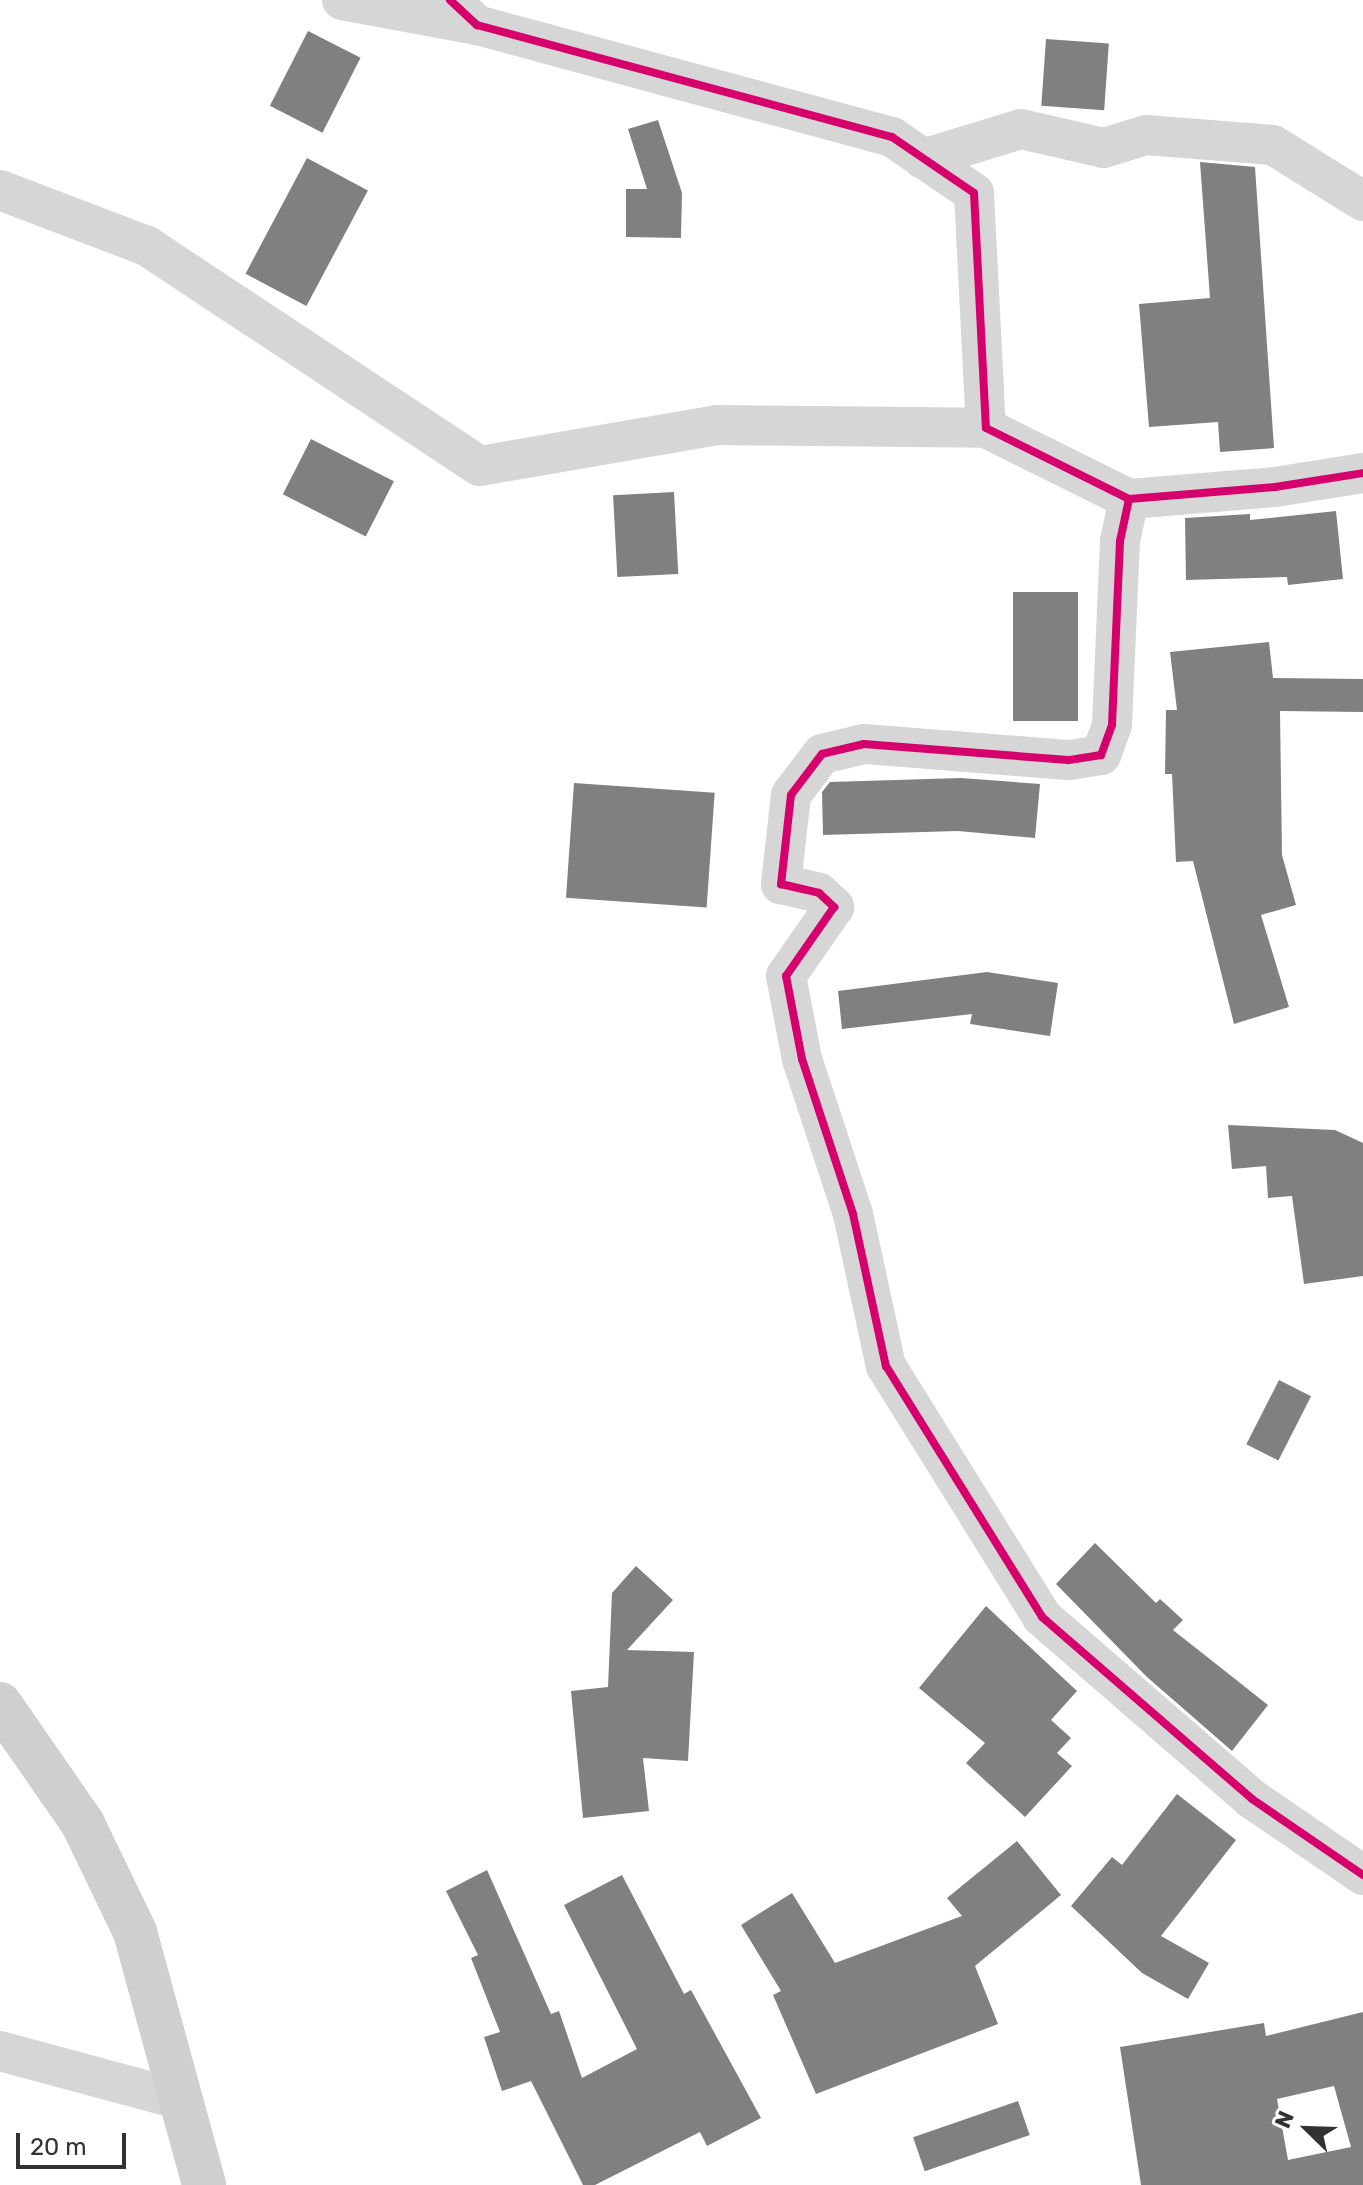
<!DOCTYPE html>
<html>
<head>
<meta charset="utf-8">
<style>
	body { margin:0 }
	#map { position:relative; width:1363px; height:2185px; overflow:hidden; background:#fff; font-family:Rubik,sans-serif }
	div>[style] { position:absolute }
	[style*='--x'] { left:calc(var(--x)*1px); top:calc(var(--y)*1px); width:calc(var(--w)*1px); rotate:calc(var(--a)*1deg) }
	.building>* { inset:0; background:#808080; transform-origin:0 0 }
	.street>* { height:40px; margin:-20px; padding:0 20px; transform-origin:20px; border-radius:20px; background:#d6d6d6 }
	.secondary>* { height:44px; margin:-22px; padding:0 22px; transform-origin:22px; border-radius:22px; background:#cfcfcf }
	.cycleway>* { height:8px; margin:-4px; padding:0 4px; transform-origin:4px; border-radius:4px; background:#d6006c }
	span { translate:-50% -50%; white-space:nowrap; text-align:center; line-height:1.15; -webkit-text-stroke:8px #fff; paint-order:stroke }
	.north { position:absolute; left:1267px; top:2089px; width:80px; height:80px; -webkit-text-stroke:6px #fff; paint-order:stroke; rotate:293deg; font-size:22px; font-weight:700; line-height:32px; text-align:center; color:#323232 }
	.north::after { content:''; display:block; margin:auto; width:28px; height:36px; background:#323232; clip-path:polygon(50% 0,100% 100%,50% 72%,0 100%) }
	.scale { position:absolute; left:16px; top:2133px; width:110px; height:36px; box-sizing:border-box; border:4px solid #323232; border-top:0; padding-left:10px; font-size:24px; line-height:28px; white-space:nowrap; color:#323232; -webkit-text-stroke:6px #fff; paint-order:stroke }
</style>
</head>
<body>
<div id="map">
	<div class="building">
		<div style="left:308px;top:31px;width:59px;height:84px;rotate:27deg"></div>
		<div style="left:1046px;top:39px;width:63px;height:67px;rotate:4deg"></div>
		<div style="clip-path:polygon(658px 120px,682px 193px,681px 238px,626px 237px,626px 189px,647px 189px,628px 129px)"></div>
		<div style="left:307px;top:158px;width:69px;height:131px;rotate:28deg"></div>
		<div style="clip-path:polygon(1200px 162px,1255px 167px,1274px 448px,1220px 452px,1218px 422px,1149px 427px,1139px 304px,1210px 298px)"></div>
		<div style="left:311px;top:439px;width:93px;height:62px;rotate:27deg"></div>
		<div style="left:674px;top:492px;width:82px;height:61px;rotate:87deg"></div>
		<div style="clip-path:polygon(1336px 511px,1343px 579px,1288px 585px,1287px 577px,1186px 580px,1185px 518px,1250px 514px,1250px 520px)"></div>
		<div style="left:1013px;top:592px;width:65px;height:129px"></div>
		<div style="clip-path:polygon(1269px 642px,1273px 678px,1363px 679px,1363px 712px,1280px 711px,1282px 855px,1296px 905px,1261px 915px,1289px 1007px,1234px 1024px,1193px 861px,1176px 862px,1172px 774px,1165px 774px,1166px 710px,1177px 710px,1170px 652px)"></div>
		<div style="clip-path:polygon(961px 778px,1040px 784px,1035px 838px,958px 831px,823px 835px,822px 792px,830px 782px)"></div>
		<div style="left:574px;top:783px;width:141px;height:115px;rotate:4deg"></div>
		<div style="clip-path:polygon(987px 972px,1058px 983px,1050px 1036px,970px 1024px,972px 1014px,842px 1029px,838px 991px)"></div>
		<div style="clip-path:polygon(1228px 1125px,1335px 1130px,1363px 1143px,1363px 1276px,1304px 1284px,1292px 1196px,1268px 1198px,1266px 1166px,1232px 1169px)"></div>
		<div style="left:1279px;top:1380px;width:36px;height:72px;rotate:27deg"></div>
		<div style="clip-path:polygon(1095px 1543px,1156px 1603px,1160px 1599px,1183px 1620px,1173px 1630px,1268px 1705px,1232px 1751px,1147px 1677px,1056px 1584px)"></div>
		<div style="clip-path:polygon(636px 1566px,673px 1600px,627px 1650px,694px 1652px,688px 1761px,643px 1758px,649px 1811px,583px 1818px,571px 1691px,608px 1687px,612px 1593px)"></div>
		<div style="clip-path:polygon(986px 1606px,1077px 1691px,1051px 1720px,1071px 1738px,1057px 1753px,1072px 1766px,1025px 1817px,966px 1763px,985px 1743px,919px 1688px)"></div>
		<div style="clip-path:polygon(1177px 1794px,1236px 1840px,1161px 1936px,1209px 1963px,1188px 1999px,1142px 1973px,1071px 1906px,1112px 1857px,1122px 1865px)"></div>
		<div style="clip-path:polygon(1017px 1841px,1061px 1895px,975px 1966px,998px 2024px,816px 2094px,773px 1995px,781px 1991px,741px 1925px,792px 1893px,835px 1963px,962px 1916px,947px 1898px)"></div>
		<div style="clip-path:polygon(487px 1870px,551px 2014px,559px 2011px,582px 2078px,637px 2049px,564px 1905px,622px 1875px,684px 1994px,691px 1990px,761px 2118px,707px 2146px,700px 2132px,595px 2185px,583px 2185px,531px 2081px,502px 2091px,484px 2037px,500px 2032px,471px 1958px,478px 1955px,446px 1891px)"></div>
		<div style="clip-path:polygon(evenodd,1363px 2012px,1363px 2185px,1141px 2185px,1120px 2047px,1264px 2023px,1266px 2036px,1363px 2012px,1334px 2086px,1351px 2147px,1288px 2160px,1277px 2099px,1334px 2086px)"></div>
		<div style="left:1018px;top:2101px;width:36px;height:111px;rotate:71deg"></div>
	</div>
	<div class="street">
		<div style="--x:342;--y:0;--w:137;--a:10.5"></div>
		<div style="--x:450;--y:0;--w:37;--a:43"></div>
		<div style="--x:477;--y:25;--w:430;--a:15.1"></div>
		<div style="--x:892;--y:137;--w:99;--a:34.3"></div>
		<div style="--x:974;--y:193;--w:235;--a:87.1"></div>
		<div style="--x:986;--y:428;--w:160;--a:26.4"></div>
		<div style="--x:1129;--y:499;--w:146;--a:-4.7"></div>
		<div style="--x:1275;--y:487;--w:89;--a:-9"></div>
		<div style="--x:923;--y:159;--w:102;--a:-17"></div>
		<div style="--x:1021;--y:129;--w:85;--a:12.9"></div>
		<div style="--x:1104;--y:148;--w:44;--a:-17.2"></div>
		<div style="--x:1146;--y:135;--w:127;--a:4.5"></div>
		<div style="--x:1273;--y:145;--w:106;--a:31.9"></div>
		<div style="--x:0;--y:190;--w:157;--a:20.9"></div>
		<div style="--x:147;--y:246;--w:399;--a:33.5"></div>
		<div style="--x:480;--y:466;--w:241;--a:-9.8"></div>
		<div style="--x:717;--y:425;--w:269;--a:0.6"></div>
		<div style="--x:1129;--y:499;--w:43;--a:102.1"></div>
		<div style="--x:1120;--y:541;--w:184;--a:92.5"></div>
		<div style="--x:1112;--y:725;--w:32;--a:110"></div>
		<div style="--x:1101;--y:755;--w:33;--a:171"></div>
		<div style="--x:1068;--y:760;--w:205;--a:-175.5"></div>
		<div style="--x:864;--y:744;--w:43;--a:166.6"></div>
		<div style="--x:822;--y:754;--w:51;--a:127.1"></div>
		<div style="--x:791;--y:795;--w:90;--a:96.4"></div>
		<div style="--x:781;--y:884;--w:39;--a:13"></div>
		<div style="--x:819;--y:893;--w:21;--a:43"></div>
		<div style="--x:834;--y:907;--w:84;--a:124.8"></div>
		<div style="--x:786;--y:976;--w:85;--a:79.1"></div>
		<div style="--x:802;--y:1059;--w:163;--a:71.8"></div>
		<div style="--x:853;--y:1214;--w:156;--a:77.8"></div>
		<div style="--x:886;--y:1366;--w:296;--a:58.1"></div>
		<div style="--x:1042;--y:1617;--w:278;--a:40.9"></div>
		<div style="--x:1252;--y:1799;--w:135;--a:34.4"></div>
		<div style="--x:0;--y:2051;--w:188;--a:15.1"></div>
	</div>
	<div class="secondary">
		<div style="--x:0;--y:1704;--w:146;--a:55.3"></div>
		<div style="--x:83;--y:1824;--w:120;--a:64.3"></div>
		<div style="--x:135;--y:1932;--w:262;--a:74.7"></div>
	</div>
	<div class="cycleway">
		<div style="--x:450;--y:0;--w:37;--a:43"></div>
		<div style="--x:477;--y:25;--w:430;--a:15.1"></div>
		<div style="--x:892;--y:137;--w:99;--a:34.3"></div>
		<div style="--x:974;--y:193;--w:235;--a:87.1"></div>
		<div style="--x:986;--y:428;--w:160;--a:26.4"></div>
		<div style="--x:1129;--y:499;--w:146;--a:-4.7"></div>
		<div style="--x:1275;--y:487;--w:89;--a:-9"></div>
		<div style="--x:1129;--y:499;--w:43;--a:102.1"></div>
		<div style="--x:1120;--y:541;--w:184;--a:92.5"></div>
		<div style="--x:1112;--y:725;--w:32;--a:110"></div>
		<div style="--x:1101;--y:755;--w:33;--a:171"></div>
		<div style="--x:1068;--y:760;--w:205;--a:-175.5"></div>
		<div style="--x:864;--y:744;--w:43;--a:166.6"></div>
		<div style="--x:822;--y:754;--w:51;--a:127.1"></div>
		<div style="--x:791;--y:795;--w:90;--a:96.4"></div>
		<div style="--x:781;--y:884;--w:39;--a:13"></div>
		<div style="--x:819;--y:893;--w:21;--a:43"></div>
		<div style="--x:834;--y:907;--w:84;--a:124.8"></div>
		<div style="--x:786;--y:976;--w:85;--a:79.1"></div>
		<div style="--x:802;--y:1059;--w:163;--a:71.8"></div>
		<div style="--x:853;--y:1214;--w:156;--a:77.8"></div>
		<div style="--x:886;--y:1366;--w:296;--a:58.1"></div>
		<div style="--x:1042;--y:1617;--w:278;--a:40.9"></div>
		<div style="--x:1252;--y:1799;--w:135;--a:34.4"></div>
	</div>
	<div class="north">N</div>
	<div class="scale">20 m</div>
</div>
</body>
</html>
